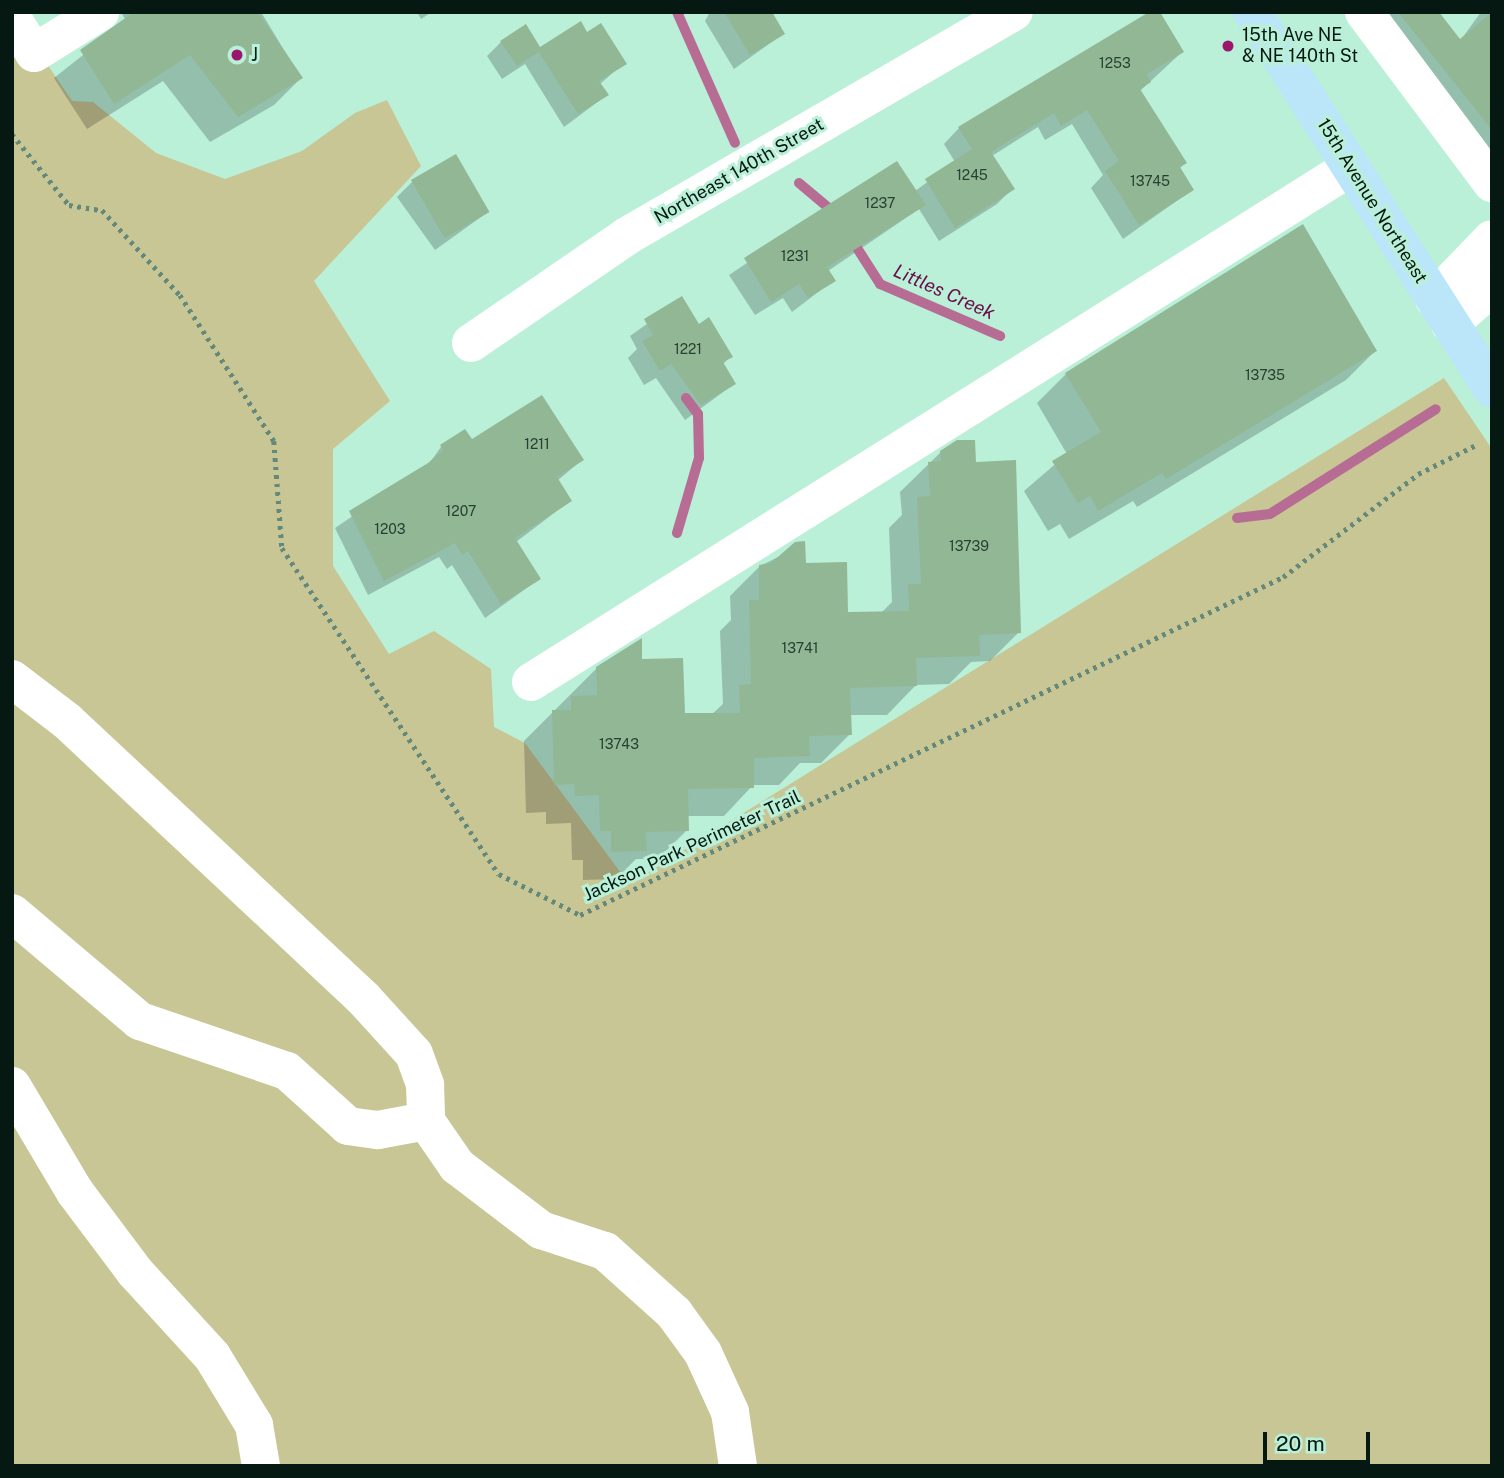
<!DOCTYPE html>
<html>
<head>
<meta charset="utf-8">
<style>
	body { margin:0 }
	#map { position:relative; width:1504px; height:1478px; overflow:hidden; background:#baefd8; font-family:"Public Sans",sans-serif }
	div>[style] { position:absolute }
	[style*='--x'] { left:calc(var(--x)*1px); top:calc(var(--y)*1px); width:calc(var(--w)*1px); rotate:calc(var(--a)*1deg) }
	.green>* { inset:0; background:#c7c694 }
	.shadow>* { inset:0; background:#0003 }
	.stream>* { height:10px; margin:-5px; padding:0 5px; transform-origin:5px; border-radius:5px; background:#b76c94 }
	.building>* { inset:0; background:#92b795; transform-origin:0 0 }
	.path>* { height:4.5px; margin-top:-2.25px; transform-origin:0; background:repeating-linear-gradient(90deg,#64897a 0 3.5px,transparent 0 8.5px) }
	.minor>* { height:38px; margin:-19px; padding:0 19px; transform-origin:19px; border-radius:19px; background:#fff }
	.major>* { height:38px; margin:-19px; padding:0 19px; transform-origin:19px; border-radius:19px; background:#bbe6f9 }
	.dots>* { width:19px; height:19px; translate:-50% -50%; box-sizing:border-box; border:4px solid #baefd8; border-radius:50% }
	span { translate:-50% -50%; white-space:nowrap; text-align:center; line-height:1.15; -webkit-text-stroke:6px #baefd8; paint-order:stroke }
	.number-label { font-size:14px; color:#284033 }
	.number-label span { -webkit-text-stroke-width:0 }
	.poi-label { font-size:18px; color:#051912 }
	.left { translate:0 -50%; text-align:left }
	.street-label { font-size:18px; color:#051912 }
	.water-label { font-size:19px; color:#690c48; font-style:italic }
	.frame { position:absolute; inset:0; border:14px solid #051912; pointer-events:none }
	.scale { position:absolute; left:1263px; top:1432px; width:107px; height:32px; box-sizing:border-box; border:4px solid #051912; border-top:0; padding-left:9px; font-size:21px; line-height:24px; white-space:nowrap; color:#051912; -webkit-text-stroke:5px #baefd8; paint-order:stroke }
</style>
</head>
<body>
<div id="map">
	<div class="green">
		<div style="clip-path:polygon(12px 12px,72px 101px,93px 102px,156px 153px,225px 179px,302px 151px,355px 113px,387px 100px,421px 166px,314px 281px,390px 401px,333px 449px,333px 566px,389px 654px,434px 631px,491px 669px,494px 727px,525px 743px,629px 884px,1444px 378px,1492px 449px,1492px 1466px,12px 1466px)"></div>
	</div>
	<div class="shadow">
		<div style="clip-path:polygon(121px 12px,261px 12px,301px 78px,274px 105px,210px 142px,163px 81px,87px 129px,54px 78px,126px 21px)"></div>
		<div style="clip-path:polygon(417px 12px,432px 12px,421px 19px)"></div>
		<div style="clip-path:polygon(710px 12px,772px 12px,783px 34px,734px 69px,705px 21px)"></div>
		<div style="clip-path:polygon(1374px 12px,1437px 12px,1460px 41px,1481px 12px,1492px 12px,1492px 192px)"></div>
		<div style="clip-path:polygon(587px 34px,624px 63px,600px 84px,607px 95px,564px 127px,525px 64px,502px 79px,487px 56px,501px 42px,540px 49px)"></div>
		<div style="clip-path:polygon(1182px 52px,1140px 91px,1185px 163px,1179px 169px,1192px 190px,1123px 239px,1091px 188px,1103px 175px,1072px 124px,1045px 140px,1038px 127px,992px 156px,1012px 189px,997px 204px,939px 241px,919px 209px,828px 271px,834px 280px,792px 312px,783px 298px,755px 315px,729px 275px,897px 163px,915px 191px,955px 162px,944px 144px,959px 128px)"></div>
		<div style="clip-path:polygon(412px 182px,488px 212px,435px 250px,397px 197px)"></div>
		<div style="clip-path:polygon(682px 299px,698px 326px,731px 356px,722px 365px,734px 384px,685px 420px,656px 378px,644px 385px,628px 358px,637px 349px,630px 336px)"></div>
		<div style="clip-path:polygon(1375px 351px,1346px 380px,1137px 507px,1133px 501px,1069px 539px,1060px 524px,1048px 531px,1024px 491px,1067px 454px,1037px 403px,1066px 374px)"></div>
		<div style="clip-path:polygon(465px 432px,471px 442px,582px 460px,557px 481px,570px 501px,516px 542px,539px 579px,485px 618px,452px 565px,447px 569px,439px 557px,368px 595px,335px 528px,428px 465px,441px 447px)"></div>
		<div style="clip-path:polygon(941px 452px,974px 464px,1019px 632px,990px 661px,971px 662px,949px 684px,916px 685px,887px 715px,849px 715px,850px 734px,821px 763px,800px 763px,779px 785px,753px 785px,724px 816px,687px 816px,687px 830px,658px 859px,636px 859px,616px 879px,583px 880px,583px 860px,572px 860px,571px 823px,546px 824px,546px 812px,526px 813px,524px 741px,597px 668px,640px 661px,684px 715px,711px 715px,723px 704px,720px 631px,731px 620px,730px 596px,760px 566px,804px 544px,804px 565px,846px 614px,881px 613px,892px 602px,889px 528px,902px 515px,900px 492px)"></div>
	</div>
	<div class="stream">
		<div style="--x:677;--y:12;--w:143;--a:66.1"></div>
		<div style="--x:799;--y:183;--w:48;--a:40"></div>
		<div style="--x:850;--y:237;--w:56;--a:57.4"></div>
		<div style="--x:880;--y:284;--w:131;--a:23.4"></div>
		<div style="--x:1237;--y:518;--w:33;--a:-7"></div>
		<div style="--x:1270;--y:514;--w:196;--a:-32.3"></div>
		<div style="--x:677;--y:533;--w:78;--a:-73.7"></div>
		<div style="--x:699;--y:458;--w:44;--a:-91.3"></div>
		<div style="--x:698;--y:414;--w:20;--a:-127"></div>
	</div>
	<div class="building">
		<div style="clip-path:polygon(134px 12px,258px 12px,303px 78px,238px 117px,190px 55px,114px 104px,80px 50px)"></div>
		<div style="clip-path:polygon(724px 12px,772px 12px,785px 34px,750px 55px)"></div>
		<div style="clip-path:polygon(1149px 12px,1160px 12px,1184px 52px,1147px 74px,1151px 82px,1140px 89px,1187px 163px,1180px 167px,1194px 190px,1139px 225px,1105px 171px,1119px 161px,1087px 110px,1061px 126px,1054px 113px,991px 152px,1015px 189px,955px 228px,925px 179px,972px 149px,958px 127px)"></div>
		<div style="clip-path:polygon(1398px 12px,1439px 12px,1460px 39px,1492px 12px,1492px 130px)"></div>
		<div style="clip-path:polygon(581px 21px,587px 32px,601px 23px,627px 64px,599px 81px,609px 95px,578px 114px,539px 52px,517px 66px,500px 41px,526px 24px,540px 47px)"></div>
		<div style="left:456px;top:154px;width:67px;height:52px;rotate:60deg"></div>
		<div style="clip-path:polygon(897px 161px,926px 205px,827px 267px,836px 281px,808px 298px,799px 284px,771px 302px,744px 258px)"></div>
		<div style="clip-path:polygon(1303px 224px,1377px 351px,1166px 479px,1162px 473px,1098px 511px,1090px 496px,1078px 503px,1052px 461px,1101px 432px,1065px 373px)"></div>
		<div style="clip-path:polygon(682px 296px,699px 324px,709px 317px,733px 357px,723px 362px,736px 384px,701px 405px,671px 364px,660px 371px,642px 341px,653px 335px,644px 319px)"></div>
		<div style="clip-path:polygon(542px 395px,584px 460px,557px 477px,572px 501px,515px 538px,541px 579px,501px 604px,468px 551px,462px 555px,455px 543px,384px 581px,349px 511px,428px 463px,443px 450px,440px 445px,465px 429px,472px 439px)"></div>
		<div style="clip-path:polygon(957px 440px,975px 440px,976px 462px,1016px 460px,1021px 633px,979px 635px,980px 656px,916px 658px,917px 686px,850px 688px,852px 735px,809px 736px,810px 756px,754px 758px,754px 788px,688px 789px,689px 831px,646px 832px,647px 851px,611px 852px,611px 831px,600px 831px,599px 795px,575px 796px,574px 784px,554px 785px,552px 710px,571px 710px,571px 696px,597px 695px,596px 667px,642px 638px,642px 659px,683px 658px,685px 713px,740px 713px,739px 685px,751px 684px,749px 600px,759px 600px,759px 565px,771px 563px,795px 542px,805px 541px,806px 563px,847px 562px,848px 612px,909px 611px,908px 584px,921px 584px,917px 497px,930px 496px,928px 462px,941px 461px,940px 451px)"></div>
	</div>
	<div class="path">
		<div style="--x:12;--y:134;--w:91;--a:51.2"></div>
		<div style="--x:69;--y:205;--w:33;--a:9"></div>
		<div style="--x:102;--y:210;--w:115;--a:47.5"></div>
		<div style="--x:180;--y:295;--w:174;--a:57.2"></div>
		<div style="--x:274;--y:441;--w:107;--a:85.7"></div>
		<div style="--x:282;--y:548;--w:392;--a:56.4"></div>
		<div style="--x:499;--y:874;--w:91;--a:26.8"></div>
		<div style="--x:580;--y:915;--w:780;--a:-25.68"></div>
		<div style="--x:1283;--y:577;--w:170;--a:-37.3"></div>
		<div style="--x:1418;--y:474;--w:63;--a:-26.6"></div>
	</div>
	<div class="minor">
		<div style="--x:1364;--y:12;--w:214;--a:53.2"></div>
		<div style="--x:12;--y:18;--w:41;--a:57.8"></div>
		<div style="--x:34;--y:53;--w:78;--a:-31.8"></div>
		<div style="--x:1434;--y:299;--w:83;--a:-46"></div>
		<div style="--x:1450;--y:324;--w:56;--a:-41.4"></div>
		<div style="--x:471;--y:343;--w:189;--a:-34.4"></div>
		<div style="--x:627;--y:236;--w:447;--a:-30.1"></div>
		<div style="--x:12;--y:679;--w:69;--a:37.4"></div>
		<div style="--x:67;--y:721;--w:407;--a:43.1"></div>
		<div style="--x:364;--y:999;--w:74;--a:47.7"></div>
		<div style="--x:414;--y:1054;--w:33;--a:70"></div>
		<div style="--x:425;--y:1085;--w:36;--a:88"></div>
		<div style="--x:426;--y:1121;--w:55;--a:55.4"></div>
		<div style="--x:457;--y:1166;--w:106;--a:37.3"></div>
		<div style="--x:541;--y:1230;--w:67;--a:18.2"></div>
		<div style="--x:605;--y:1251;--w:93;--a:41.9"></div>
		<div style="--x:674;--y:1313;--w:49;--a:54.1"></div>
		<div style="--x:703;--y:1353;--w:65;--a:65.4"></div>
		<div style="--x:730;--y:1412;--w:55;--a:81.6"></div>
		<div style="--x:531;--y:682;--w:968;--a:-32.13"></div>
		<div style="--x:12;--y:913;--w:167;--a:40.2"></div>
		<div style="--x:140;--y:1021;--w:155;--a:18.8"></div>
		<div style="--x:287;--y:1071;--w:82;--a:42"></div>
		<div style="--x:348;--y:1126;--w:30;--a:8"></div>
		<div style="--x:378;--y:1130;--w:49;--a:-10.6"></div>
		<div style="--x:12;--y:1086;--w:123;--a:59.3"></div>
		<div style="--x:75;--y:1192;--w:100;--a:53.1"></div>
		<div style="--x:135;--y:1272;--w:114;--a:47.5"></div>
		<div style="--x:212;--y:1356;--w:81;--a:58.7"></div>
		<div style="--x:254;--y:1425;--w:42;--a:80.3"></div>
	</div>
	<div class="major">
		<div style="--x:1252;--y:12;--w:447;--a:57.5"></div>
	</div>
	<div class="dots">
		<div style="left:1228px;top:46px;background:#9a176c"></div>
		<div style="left:237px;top:55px;background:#9a176c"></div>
	</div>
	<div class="number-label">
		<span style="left:1115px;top:63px">1253</span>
		<span style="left:972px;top:175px">1245</span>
		<span style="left:1150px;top:181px">13745</span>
		<span style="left:880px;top:203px">1237</span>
		<span style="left:795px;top:256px">1231</span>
		<span style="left:688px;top:349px">1221</span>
		<span style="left:1265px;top:375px">13735</span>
		<span style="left:537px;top:444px">1211</span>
		<span style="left:461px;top:511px">1207</span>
		<span style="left:390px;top:529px">1203</span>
		<span style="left:969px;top:546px">13739</span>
		<span style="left:800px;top:648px">13741</span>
		<span style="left:619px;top:744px">13743</span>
	</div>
	<div class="poi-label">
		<span class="left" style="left:1242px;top:46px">15th Ave NE<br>&amp; NE 140th St</span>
		<span class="left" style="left:251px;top:55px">J</span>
	</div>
	<div class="street-label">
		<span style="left:739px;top:171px;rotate:-30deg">Northeast 140th Street</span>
		<span style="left:1372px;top:201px;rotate:58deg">15th Avenue Northeast</span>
		<span style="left:692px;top:846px;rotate:-25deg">Jackson Park Perimeter Trail</span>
	</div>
	<div class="water-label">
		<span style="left:944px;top:292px;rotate:24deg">Littles Creek</span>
	</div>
	<div class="frame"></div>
	<div class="scale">20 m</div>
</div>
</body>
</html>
